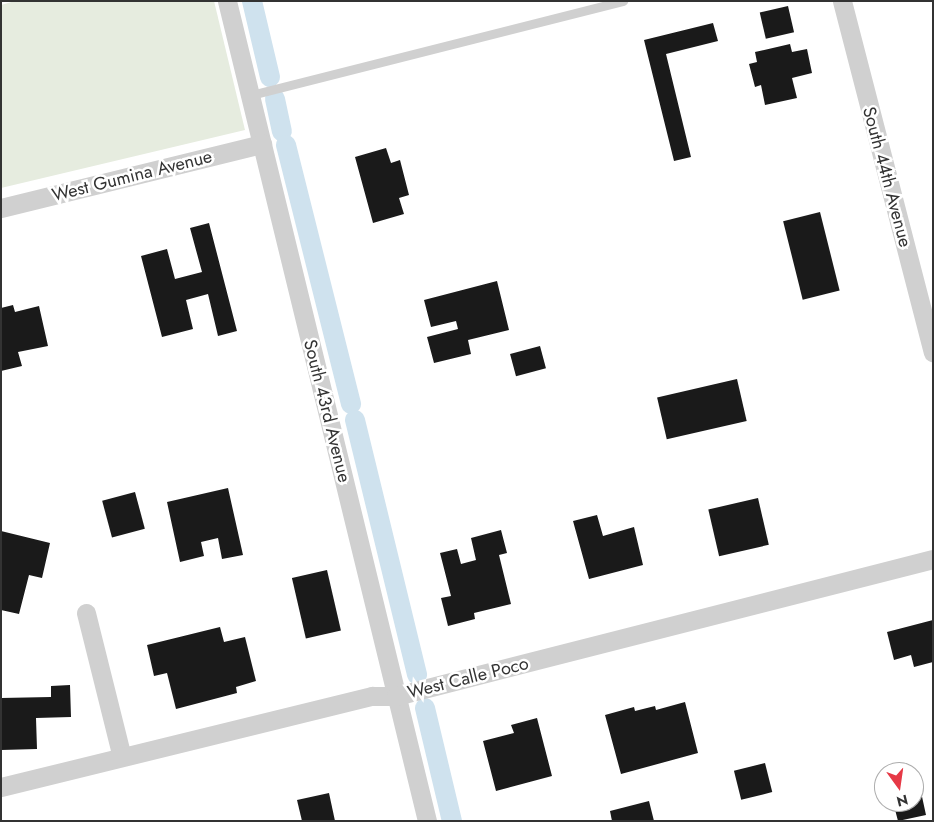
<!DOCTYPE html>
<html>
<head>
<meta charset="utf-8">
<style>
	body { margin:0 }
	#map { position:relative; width:934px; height:822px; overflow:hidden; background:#fff; font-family:Jost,sans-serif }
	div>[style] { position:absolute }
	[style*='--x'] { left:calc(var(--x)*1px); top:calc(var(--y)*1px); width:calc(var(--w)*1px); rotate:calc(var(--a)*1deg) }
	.green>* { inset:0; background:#e6ecdf }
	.canal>* { height:20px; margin:-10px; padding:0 10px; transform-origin:10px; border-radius:10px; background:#cfe2ee }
	.building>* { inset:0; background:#1a1a1a; transform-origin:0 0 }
	.lane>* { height:9px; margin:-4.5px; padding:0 4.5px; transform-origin:4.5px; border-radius:4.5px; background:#d0d0d0 }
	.street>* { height:19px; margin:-9.5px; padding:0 9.5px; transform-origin:9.5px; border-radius:9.5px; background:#d0d0d0 }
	span { translate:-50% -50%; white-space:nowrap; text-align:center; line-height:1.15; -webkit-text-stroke:5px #fff; paint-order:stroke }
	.street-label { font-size:18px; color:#333 }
	.frame { position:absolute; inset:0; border:2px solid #333; pointer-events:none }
	.north { position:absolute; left:874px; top:762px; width:50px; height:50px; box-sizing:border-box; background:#fff; border:1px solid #adadad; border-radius:50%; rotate:166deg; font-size:14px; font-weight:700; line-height:20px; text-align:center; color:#333 }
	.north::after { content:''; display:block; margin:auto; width:18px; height:22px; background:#e63946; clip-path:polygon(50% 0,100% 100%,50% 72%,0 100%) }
</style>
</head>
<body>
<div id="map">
	<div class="green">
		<div style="clip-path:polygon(15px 1px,214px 1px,245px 130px,1px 188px,1px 5px)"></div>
	</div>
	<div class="canal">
		<div style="--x:252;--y:1;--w:78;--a:76.7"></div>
		<div style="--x:275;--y:99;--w:33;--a:78"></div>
		<div style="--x:286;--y:145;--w:267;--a:75.9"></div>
		<div style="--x:355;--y:420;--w:262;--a:76.3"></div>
		<div style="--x:425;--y:708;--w:116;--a:76.6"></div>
	</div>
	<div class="building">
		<div style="left:788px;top:6px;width:27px;height:29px;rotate:77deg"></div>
		<div style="clip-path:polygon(713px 23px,718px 41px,666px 54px,691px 157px,674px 161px,644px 40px)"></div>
		<div style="clip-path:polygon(790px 44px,792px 52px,807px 49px,812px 73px,792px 78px,797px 98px,765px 105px,761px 85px,755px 87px,749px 64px,757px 62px,755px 52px)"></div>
		<div style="clip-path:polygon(386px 148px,391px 163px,400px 160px,409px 195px,399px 198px,404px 214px,373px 223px,355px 157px)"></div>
		<div style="left:820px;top:212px;width:81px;height:38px;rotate:76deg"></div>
		<div style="clip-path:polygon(209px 223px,237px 331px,218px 336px,208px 294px,186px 300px,193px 329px,162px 337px,141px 256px,167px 249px,175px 279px,202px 272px,190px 228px)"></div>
		<div style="clip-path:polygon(497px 281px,509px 330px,468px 340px,471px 354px,434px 363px,427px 337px,458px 329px,456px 321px,431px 327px,424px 300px)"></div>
		<div style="clip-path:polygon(13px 305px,15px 312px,39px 306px,48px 346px,18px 352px,22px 366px,1px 371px,1px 308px)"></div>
		<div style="left:540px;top:346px;width:23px;height:31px;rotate:75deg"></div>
		<div style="left:737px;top:379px;width:43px;height:82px;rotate:77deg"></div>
		<div style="clip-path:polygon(228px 488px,243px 555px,222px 559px,218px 538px,201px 542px,204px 556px,180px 562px,167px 502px)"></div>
		<div style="left:135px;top:492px;width:38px;height:34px;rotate:75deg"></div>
		<div style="left:758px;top:498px;width:48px;height:51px;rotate:77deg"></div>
		<div style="clip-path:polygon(597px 515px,603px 536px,634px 527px,643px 565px,589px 579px,573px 521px)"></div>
		<div style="clip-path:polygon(501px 530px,507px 553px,499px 555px,511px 604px,474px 613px,475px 619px,448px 626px,441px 598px,451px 596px,440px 553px,457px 549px,461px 564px,476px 560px,471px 538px)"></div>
		<div style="clip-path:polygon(1px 531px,50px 543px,42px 578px,29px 575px,19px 614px,1px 610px)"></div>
		<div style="left:327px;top:570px;width:62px;height:36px;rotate:77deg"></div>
		<div style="clip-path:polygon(933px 620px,933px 662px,914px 667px,911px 655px,894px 660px,887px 632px)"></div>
		<div style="clip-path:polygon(220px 627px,224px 642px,245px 637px,256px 681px,236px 687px,237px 693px,176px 709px,167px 673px,154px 676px,147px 645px)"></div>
		<div style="clip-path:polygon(70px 685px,71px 717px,36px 718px,37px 749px,1px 750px,1px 698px,51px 697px,51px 686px)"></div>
		<div style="clip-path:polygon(685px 702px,698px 753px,621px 774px,605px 715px,634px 707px,635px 711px,655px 706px,656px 710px)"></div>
		<div style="clip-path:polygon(537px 718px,552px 776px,496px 791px,483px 741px,514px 733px,511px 725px)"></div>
		<div style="left:765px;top:763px;width:30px;height:32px;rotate:76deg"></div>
		<div style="clip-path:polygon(918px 778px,926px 815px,898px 821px,893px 802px,914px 802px,914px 779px)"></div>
		<div style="clip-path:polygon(329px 793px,335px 821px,302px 821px,297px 800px)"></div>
		<div style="clip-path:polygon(649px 801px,654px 821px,612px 821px,610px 811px)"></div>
	</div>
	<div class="lane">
		<div style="--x:251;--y:95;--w:384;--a:-14.2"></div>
	</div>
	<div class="street">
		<div style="--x:227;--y:1;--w:844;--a:76.29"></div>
		<div style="--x:842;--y:1;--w:363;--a:75.5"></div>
		<div style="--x:1;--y:208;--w:269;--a:-13.8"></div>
		<div style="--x:86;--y:613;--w:148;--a:76"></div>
		<div style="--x:1;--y:787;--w:382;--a:-13.8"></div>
		<div style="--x:372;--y:696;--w:24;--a:0"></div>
		<div style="--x:396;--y:696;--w:554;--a:-14.31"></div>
	</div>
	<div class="street-label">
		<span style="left:132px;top:176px;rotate:-14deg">West Gumina Avenue</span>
		<span style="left:887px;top:177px;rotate:75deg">South 44th Avenue</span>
		<span style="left:327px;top:411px;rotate:76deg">South 43rd Avenue</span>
		<span style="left:468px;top:678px;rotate:-14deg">West Calle Poco</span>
	</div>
	<div class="frame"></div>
	<div class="north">N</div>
</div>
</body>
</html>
